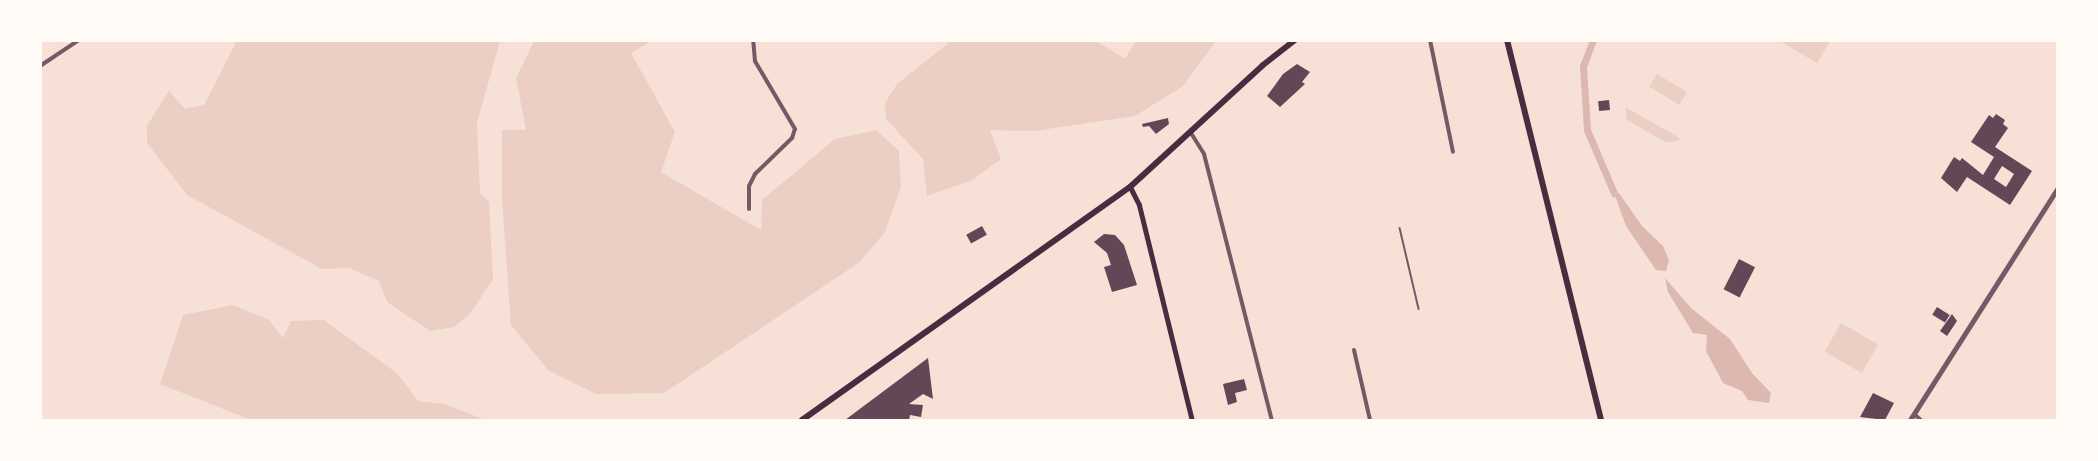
<!DOCTYPE html>
<html>
<head>
<meta charset="utf-8">
<style>
	body { margin:0 }
	#map { position:relative; width:2098px; height:461px; overflow:hidden; background:#f7e1d7; font-family:Montserrat,sans-serif }
	div>[style] { position:absolute }
	[style*='--x'] { left:calc(var(--x)*1px); top:calc(var(--y)*1px); width:calc(var(--w)*1px); rotate:calc(var(--a)*1deg) }
	.green>* { inset:0; background:#ebcfc5; transform-origin:0 0 }
	.water>* { inset:0; background:#dcb8b0 }
	.canal>* { height:7px; margin:-3.5px; padding:0 3.5px; transform-origin:3.5px; border-radius:3.5px; background:#dcb8b0 }
	.building>* { inset:0; background:#644757; transform-origin:0 0 }
	.service>* { height:1.5px; margin:-0.75px; padding:0 0.75px; transform-origin:0.75px; border-radius:0.75px; background:#755966 }
	.minor>* { height:4px; margin:-2px; padding:0 2px; transform-origin:2px; border-radius:2px; background:#755966 }
	.tertiary>* { height:4.5px; margin:-2.25px; padding:0 2.25px; transform-origin:2.25px; border-radius:2.25px; background:#755966 }
	.secondary>* { height:5px; margin:-2.5px; padding:0 2.5px; transform-origin:2.5px; border-radius:2.5px; background:#4a2c40 }
	.primary>* { height:6px; margin:-3px; padding:0 3px; transform-origin:3px; border-radius:3px; background:#4a2c40 }
	span { translate:-50% -50%; white-space:nowrap; text-align:center; line-height:1.15; -webkit-text-stroke:4.5px #fffaf5; paint-order:stroke }
	.frame { position:absolute; inset:0; border:42px solid #fffaf5; pointer-events:none }
</style>
</head>
<body>
<div id="map">
	<div class="green">
		<div style="clip-path:polygon(237px 40px,500px 41px,477px 123px,480px 193px,489px 202px,493px 279px,470px 314px,454px 327px,430px 331px,387px 302px,379px 281px,349px 268px,322px 269px,187px 195px,147px 143px,147px 126px,169px 91px,185px 109px,204px 105px)"></div>
		<div style="clip-path:polygon(952px 40px,1096px 41px,1125px 59px,1136px 41px,1216px 41px,1183px 86px,1135px 116px,1034px 131px,990px 130px,1001px 159px,972px 180px,927px 196px,923px 159px,886px 119px,885px 103px,897px 84px)"></div>
		<div style="clip-path:polygon(534px 41px,651px 41px,631px 53px,675px 132px,661px 172px,761px 230px,762px 200px,835px 139px,876px 130px,899px 151px,901px 187px,885px 232px,860px 262px,664px 393px,596px 394px,549px 371px,511px 325px,502px 198px,502px 130px,526px 130px,516px 78px)"></div>
		<div style="clip-path:polygon(1780px 41px,1830px 41px,1817px 63px)"></div>
		<div style="left:1657px;top:74px;width:35px;height:15px;rotate:31deg"></div>
		<div style="clip-path:polygon(1625px 107px,1680px 138px,1678px 141px,1665px 142px,1627px 120px)"></div>
		<div style="clip-path:polygon(233px 305px,269px 320px,283px 338px,291px 321px,324px 320px,398px 374px,418px 401px,445px 404px,485px 420px,251px 420px,160px 384px,183px 315px)"></div>
		<div style="left:1841px;top:323px;width:43px;height:33px;rotate:30deg"></div>
	</div>
	<div class="water">
		<div style="clip-path:polygon(1614px 193px,1619px 193px,1642px 226px,1663px 246px,1669px 260px,1666px 271px,1656px 270px,1626px 226px)"></div>
		<div style="clip-path:polygon(1665px 278px,1691px 308px,1730px 339px,1752px 373px,1771px 393px,1769px 403px,1748px 400px,1742px 391px,1723px 383px,1706px 351px,1707px 335px,1693px 333px,1668px 292px)"></div>
	</div>
	<div class="canal">
		<div style="--x:1593;--y:40;--w:28;--a:111"></div>
		<div style="--x:1583;--y:66;--w:64;--a:86.4"></div>
		<div style="--x:1587;--y:130;--w:69;--a:66.8"></div>
	</div>
	<div class="building">
		<div style="clip-path:polygon(1297px 64px,1310px 72px,1302px 82px,1305px 84px,1280px 107px,1267px 96px,1283px 74px)"></div>
		<div style="left:1609px;top:100px;width:10px;height:11px;rotate:84deg"></div>
		<div style="clip-path:polygon(evenodd,1996px 114px,2005px 120px,2003px 124px,2008px 128px,1995px 147px,2032px 171px,2010px 205px,1967px 177px,1957px 192px,1941px 178px,1954px 157px,1960px 161px,1962px 158px,1983px 175px,1994px 157px,1971px 142px,1989px 115px,1993px 118px,1996px 114px,2002px 166px,2014px 174px,2006px 187px,1994px 179px,2002px 166px)"></div>
		<div style="clip-path:polygon(1168px 118px,1169px 124px,1156px 134px,1149px 126px,1143px 127px,1142px 124px)"></div>
		<div style="left:982px;top:226px;width:10px;height:18px;rotate:61deg"></div>
		<div style="clip-path:polygon(1104px 234px,1115px 235px,1124px 245px,1137px 285px,1112px 292px,1104px 267px,1111px 265px,1107px 253px,1094px 242px)"></div>
		<div style="left:1739px;top:259px;width:18px;height:34px;rotate:27deg"></div>
		<div style="left:1937px;top:307px;width:15px;height:9px;rotate:32deg"></div>
		<div style="clip-path:polygon(1952px 314px,1957px 321px,1947px 336px,1940px 331px)"></div>
		<div style="clip-path:polygon(928px 358px,933px 399px,923px 394px,909px 404px,923px 405px,921px 417px,910px 415px,909px 420px,845px 420px)"></div>
		<div style="clip-path:polygon(1244px 379px,1247px 390px,1235px 393px,1237px 402px,1228px 405px,1223px 384px)"></div>
		<div style="clip-path:polygon(1873px 393px,1894px 403px,1885px 420px,1860px 417px)"></div>
	</div>
	<div class="service">
		<div style="--x:1400;--y:228;--w:83;--a:76.8"></div>
	</div>
	<div class="minor">
		<div style="--x:1430;--y:40;--w:114;--a:78.4"></div>
		<div style="--x:40;--y:66;--w:47;--a:-33.7"></div>
		<div style="--x:1191;--y:133;--w:25;--a:58"></div>
		<div style="--x:1204;--y:154;--w:275;--a:75.7"></div>
		<div style="--x:749;--y:209;--w:23;--a:-90"></div>
		<div style="--x:749;--y:186;--w:13;--a:-63"></div>
		<div style="--x:755;--y:174;--w:52;--a:-44.2"></div>
		<div style="--x:792;--y:138;--w:9;--a:-72"></div>
		<div style="--x:795;--y:129;--w:79;--a:-120.5"></div>
		<div style="--x:755;--y:61;--w:21;--a:-95"></div>
		<div style="--x:1354;--y:350;--w:72;--a:77.1"></div>
		<div style="--x:1914;--y:414;--w:9;--a:41"></div>
	</div>
	<div class="tertiary">
		<div style="--x:1910;--y:420;--w:275;--a:-57.5"></div>
	</div>
	<div class="secondary">
		<div style="--x:1130;--y:187;--w:20;--a:63"></div>
		<div style="--x:1139;--y:205;--w:221;--a:76.2"></div>
	</div>
	<div class="primary">
		<div style="--x:1507;--y:40;--w:391;--a:76.1"></div>
		<div style="--x:802;--y:420;--w:402;--a:-35.4"></div>
		<div style="--x:1130;--y:187;--w:180;--a:-42.5"></div>
		<div style="--x:1263;--y:65;--w:41;--a:-38"></div>
	</div>
	<div class="frame"></div>
</div>
</body>
</html>
